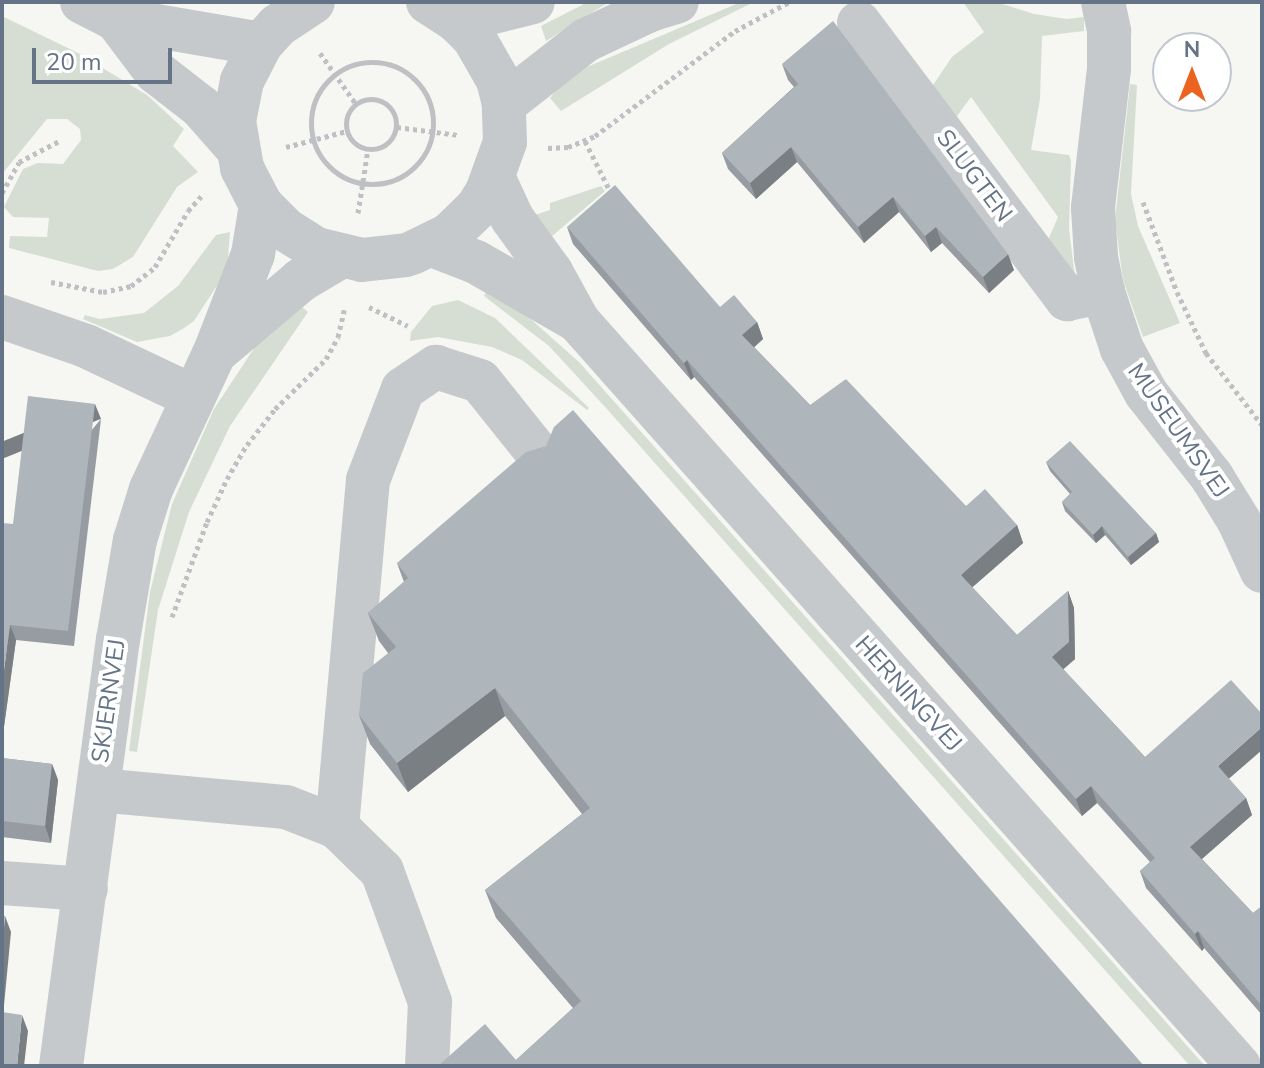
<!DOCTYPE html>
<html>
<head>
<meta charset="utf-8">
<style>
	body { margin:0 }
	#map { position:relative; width:1264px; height:1068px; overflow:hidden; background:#f6f6f2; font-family:"Nunito Sans",sans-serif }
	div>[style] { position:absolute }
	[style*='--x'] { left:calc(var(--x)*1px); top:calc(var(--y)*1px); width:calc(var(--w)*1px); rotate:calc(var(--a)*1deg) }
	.green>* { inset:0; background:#d6ded3 }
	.path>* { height:5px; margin-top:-2.5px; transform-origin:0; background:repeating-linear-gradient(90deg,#bfc0c3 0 4px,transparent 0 8px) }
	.path>.ring { margin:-2.5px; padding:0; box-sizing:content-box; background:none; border:5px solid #bfc0c3; border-radius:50% }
	.minor>* { height:44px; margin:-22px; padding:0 22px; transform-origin:22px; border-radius:22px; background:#c6c9cc }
	.minor-bridge>* { height:44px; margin:-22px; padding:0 22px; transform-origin:22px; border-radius:22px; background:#c6c9cc }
	.wall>* { inset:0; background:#969ca1 }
	.shaded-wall>* { inset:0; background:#7a7f83; transform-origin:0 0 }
	.building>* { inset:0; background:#aeb5bb }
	span { translate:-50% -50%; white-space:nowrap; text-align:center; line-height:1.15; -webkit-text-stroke:8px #fff; paint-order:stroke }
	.street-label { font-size:24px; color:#647385 }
	.frame { position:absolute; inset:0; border:4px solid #647385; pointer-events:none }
	.north { position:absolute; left:1152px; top:32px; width:80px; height:80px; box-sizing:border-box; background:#fff; border:2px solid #c1c7ce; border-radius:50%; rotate:0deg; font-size:22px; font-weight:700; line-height:32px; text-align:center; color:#647385 }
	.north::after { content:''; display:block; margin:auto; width:28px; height:36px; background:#eb631e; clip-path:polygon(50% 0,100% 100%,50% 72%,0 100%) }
	.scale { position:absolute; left:32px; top:48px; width:140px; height:36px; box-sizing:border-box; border:4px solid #647385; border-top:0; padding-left:10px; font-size:24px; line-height:28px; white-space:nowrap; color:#647385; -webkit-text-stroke:6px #fff; paint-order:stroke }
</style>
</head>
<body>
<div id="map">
	<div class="green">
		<div style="clip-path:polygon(588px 2px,609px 2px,546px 41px,541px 26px)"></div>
		<div style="clip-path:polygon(741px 2px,754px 2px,669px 44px,561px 111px,550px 98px,561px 84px,587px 67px)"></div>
		<div style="clip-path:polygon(963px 2px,996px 2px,1034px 14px,1067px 19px,1084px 17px,1084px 31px,1042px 36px,1040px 99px,1031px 150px,1069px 155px,1071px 161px,1069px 229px,1075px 277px,1045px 247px,1058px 217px,971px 97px,952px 123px,927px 94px,952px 57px,984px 32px)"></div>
		<div style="clip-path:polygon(2px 16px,78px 53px,147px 95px,184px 129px,173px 146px,198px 172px,177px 187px,133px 257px,113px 269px,98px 271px,9px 248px,10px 236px,47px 237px,49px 218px,13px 217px,4px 207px,23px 169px,38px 163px,63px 164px,81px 140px,80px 129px,67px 119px,47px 119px,2px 174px)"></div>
		<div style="clip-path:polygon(1130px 84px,1137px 85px,1131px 194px,1138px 226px,1180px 323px,1143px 337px,1123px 280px,1115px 220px)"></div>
		<div style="clip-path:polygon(601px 186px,605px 191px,544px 243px,529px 217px,550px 210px,550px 203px)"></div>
		<div style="clip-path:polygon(230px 232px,227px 270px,194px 321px,184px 328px,170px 336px,137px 342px,83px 319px,85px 315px,100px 319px,144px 313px,178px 286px,216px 235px)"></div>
		<div style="clip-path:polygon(487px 290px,517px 307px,579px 362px,1205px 1066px,1190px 1066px,607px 409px,549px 346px,484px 296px)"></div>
		<div style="clip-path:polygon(458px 300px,495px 318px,589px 408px,587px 410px,522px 360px,492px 347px,438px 337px,410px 341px,411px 332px,432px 306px)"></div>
		<div style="clip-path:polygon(295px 301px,308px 312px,230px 426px,189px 512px,158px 610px,137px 752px,129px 751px,150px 592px,172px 504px,214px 409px,272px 321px)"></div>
	</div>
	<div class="path">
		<div style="--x:320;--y:53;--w:62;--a:54.8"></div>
		<div class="ring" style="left:311px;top:62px;width:117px;height:117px"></div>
		<div class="ring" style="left:346px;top:99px;width:45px;height:45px"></div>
		<div style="--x:397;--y:127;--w:63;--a:7.4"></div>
		<div style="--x:585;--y:141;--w:58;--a:63.4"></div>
		<div style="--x:286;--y:147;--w:63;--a:-14.7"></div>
		<div style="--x:548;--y:148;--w:20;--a:-3"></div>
		<div style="--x:568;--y:147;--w:29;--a:-22"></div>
		<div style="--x:595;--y:136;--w:175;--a:-36.9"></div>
		<div style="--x:735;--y:31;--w:61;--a:-28.2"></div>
		<div style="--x:2;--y:193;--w:35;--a:-61"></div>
		<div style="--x:19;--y:162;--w:47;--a:-27.6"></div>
		<div style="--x:1143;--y:202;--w:96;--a:69.3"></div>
		<div style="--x:1177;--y:292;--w:68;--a:64.6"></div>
		<div style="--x:1206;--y:353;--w:91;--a:52.1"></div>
		<div style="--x:358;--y:213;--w:65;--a:-81.1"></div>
		<div style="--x:51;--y:282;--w:53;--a:10.9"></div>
		<div style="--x:103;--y:292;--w:29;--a:-12"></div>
		<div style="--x:131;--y:286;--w:31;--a:-38"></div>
		<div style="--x:155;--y:267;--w:65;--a:-59.5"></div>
		<div style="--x:188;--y:211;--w:24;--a:-48"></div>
		<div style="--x:369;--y:307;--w:43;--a:26"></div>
		<div style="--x:172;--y:617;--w:101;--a:-69.8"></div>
		<div style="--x:207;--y:522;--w:47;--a:-65.1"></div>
		<div style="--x:227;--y:479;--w:39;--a:-60"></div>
		<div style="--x:247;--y:445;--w:46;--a:-52.1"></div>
		<div style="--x:275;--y:409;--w:71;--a:-44.4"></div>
		<div style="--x:326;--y:359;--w:25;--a:-61"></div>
		<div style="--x:338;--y:337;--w:28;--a:-77"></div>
	</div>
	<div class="minor">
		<div style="--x:82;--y:2;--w:38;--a:27"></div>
		<div style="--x:116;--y:19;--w:147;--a:9.8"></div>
		<div style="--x:261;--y:44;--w:42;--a:117.2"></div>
		<div style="--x:242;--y:81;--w:41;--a:101.3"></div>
		<div style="--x:428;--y:2;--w:35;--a:33"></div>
		<div style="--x:457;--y:21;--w:24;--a:45"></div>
		<div style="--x:474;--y:38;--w:48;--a:60.3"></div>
		<div style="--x:498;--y:80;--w:25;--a:76"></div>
		<div style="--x:504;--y:104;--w:104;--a:-38"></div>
		<div style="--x:586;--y:40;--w:71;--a:-25.1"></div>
		<div style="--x:650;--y:10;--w:28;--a:-17"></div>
		<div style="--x:1103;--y:2;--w:30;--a:78"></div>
		<div style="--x:1109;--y:31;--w:38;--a:90"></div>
		<div style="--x:1109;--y:69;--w:140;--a:96.6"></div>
		<div style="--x:1093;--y:208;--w:49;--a:86.5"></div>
		<div style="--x:1096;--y:257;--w:36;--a:79"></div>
		<div style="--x:1103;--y:292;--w:60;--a:71.6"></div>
		<div style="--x:1122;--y:349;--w:50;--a:61.4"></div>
		<div style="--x:1146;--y:393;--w:107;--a:51.8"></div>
		<div style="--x:1212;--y:477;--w:52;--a:58.5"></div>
		<div style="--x:1239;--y:521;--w:55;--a:65.3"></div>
		<div style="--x:116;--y:19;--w:66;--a:53"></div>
		<div style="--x:156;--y:72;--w:57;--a:37.9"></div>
		<div style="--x:201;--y:107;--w:55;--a:48.7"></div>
		<div style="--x:457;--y:21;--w:78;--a:-14"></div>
		<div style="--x:859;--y:23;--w:346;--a:53"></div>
		<div style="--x:1067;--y:299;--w:37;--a:-11"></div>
		<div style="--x:494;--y:179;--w:43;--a:65.2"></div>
		<div style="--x:512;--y:218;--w:67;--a:54.2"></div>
		<div style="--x:551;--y:272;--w:56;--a:61.1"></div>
		<div style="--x:578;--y:321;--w:996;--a:48.42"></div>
		<div style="--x:261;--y:205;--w:35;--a:45"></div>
		<div style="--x:286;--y:230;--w:36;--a:32"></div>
		<div style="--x:432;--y:245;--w:47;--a:21.1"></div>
		<div style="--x:476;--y:262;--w:118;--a:30"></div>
		<div style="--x:412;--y:253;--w:41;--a:-25.9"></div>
		<div style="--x:449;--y:235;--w:39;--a:-44"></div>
		<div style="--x:477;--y:208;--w:19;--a:-58"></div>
		<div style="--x:2;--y:317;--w:89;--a:19"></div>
		<div style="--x:86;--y:346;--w:117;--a:25.3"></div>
		<div style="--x:217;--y:351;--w:110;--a:-40.2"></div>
		<div style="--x:301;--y:280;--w:45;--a:-30.5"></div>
		<div style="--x:98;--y:790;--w:189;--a:5.2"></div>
		<div style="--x:286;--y:807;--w:55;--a:21.4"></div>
		<div style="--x:337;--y:827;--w:63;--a:44.4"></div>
		<div style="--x:382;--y:871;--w:140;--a:69.9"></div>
		<div style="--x:430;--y:1002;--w:64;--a:92.7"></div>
		<div style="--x:337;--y:827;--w:348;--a:-84.9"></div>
		<div style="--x:368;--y:480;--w:97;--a:-69"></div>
		<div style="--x:403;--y:389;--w:40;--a:-34"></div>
		<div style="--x:436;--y:367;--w:46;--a:17.7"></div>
		<div style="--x:480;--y:381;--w:96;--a:51.3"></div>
		<div style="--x:2;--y:883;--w:84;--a:4.1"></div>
		<div style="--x:61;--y:1066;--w:430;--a:-82.4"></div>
		<div style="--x:118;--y:640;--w:101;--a:-80.4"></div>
		<div style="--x:135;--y:540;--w:53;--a:-72.6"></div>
		<div style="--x:151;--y:489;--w:151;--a:-65"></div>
		<div style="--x:215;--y:352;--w:105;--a:-68.8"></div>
		<div style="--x:253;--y:254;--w:50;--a:-80.7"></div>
	</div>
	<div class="minor-bridge">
		<div style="--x:261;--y:44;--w:24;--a:-48"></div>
		<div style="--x:277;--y:26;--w:43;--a:-33.7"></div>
		<div style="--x:234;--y:121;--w:48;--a:80.3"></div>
		<div style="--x:242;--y:168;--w:42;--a:62.8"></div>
		<div style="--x:487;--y:192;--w:53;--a:-70.2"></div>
		<div style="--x:505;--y:142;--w:38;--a:-92"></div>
		<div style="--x:316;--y:249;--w:47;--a:13.4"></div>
		<div style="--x:362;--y:260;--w:44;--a:-6.5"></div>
	</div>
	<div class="wall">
		<div style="clip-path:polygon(782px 64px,1014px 270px,989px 293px,942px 243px,931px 252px,899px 212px,864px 243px,797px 162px,756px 199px,728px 169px,722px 153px,794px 87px,788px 80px)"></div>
		<div style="clip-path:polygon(567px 227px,720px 307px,757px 322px,763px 339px,754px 347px,810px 405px,966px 506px,1017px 525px,1023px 543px,972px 587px,1017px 635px,1068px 591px,1074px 608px,1075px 659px,1063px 669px,1145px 757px,1229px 779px,1246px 798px,1252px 815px,1202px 859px,1253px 913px,1262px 906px,1262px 1015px,1204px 948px,1202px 951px,1146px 888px,1140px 871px,1150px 862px,1097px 803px,1082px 816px,694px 377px,691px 380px,573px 244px)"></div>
		<div style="clip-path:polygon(101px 419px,74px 646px,16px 640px,2px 741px,13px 524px)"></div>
		<div style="clip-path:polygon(1046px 462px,1156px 533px,1159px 542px,1131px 565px,1105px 535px,1096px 543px,1065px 511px,1062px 502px,1070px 494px,1050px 471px)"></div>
		<div style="clip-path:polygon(397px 563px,1144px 1066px,516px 1060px,573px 1008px,496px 918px,485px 890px,582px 814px,505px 716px,408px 792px,370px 744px,359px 715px,388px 653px,379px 641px,368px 613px,404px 582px)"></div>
		<div style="clip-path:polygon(2px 758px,52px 764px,58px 780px,51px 843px,2px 837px)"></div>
	</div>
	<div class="shaded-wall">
		<div style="clip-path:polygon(791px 147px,797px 162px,756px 199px,750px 183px)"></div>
		<div style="clip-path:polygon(893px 197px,899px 212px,864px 243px,858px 227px)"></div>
		<div style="clip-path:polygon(936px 227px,942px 243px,931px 252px,925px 236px)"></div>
		<div style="clip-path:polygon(1008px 254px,1014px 270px,989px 293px,983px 277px)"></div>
		<div style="clip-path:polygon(757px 322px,763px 339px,749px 352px,742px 335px)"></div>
		<div style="clip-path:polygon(687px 360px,694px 377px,691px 380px,684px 363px)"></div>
		<div style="left:95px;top:404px;width:16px;height:229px;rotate:68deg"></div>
		<div style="clip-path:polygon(1017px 525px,1023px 543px,967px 592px,961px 575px)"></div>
		<div style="clip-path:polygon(1102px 526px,1105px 535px,1096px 543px,1093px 535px)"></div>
		<div style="clip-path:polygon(1156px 533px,1159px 542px,1131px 565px,1128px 557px)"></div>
		<div style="clip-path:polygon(1068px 591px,1074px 608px,1075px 659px,1058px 674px,1052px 657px)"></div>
		<div style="clip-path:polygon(10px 625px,16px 640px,2px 741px,2px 685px)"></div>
		<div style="clip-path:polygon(495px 688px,505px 716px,408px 792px,397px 763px)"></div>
		<div style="clip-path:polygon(1262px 727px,1262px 750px,1224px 783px,1218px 766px)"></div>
		<div style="clip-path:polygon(52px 764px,58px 780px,51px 843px,45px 826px)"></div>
		<div style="clip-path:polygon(1091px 786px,1097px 803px,1082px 816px,1076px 799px)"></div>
		<div style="clip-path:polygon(1246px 798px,1252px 815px,1196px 864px,1190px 847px)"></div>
		<div style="clip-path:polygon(5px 916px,11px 932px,2px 1026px,2px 948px)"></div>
		<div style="clip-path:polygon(1198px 931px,1204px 948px,1202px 951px,1195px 934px)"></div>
		<div style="clip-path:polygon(22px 1015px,28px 1031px,24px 1066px,17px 1066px)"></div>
	</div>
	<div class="building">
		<div style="clip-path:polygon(833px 21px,1008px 254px,983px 277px,936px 227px,925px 236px,893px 197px,858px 227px,791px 147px,750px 183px,722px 153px,798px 84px,782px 64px)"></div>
		<div style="clip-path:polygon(615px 185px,720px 307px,734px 295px,757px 322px,742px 335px,810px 405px,846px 379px,966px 506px,985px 489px,1017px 525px,961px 575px,1017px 635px,1068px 591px,1069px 642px,1052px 657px,1145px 757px,1231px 680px,1262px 714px,1262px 727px,1218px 766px,1246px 798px,1190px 847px,1253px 913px,1262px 906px,1262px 1006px,1198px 931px,1195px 934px,1140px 871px,1155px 858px,1091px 786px,1076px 799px,687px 360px,684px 363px,567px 227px)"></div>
		<div style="clip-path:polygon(28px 396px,95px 404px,68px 631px,10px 625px,2px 685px,2px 523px,13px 524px)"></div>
		<div style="clip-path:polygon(573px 410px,1144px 1066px,438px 1066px,485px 1024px,516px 1060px,581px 1001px,485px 890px,590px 808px,495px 688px,397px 763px,359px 715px,363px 673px,396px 647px,368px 613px,408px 578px,397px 563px,526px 452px,546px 446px,554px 427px)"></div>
		<div style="clip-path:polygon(1070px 441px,1156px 533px,1128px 557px,1102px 526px,1093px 535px,1062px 502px,1072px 492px,1046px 462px)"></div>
		<div style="clip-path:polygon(2px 758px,52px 764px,45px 826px,2px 821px)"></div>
		<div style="clip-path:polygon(2px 915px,5px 916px,2px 948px)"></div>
		<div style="clip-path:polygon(2px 1012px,22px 1015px,17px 1066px,2px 1066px)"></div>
	</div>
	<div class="street-label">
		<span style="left:974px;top:176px;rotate:53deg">SLUGTEN</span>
		<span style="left:1178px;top:431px;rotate:55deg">MUSEUMSVEJ</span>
		<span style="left:908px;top:694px;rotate:48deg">HERNINGVEJ</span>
		<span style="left:109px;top:701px;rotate:-82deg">SKJERNVEJ</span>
	</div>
	<div class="frame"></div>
	<div class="north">N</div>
	<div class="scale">20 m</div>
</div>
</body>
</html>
